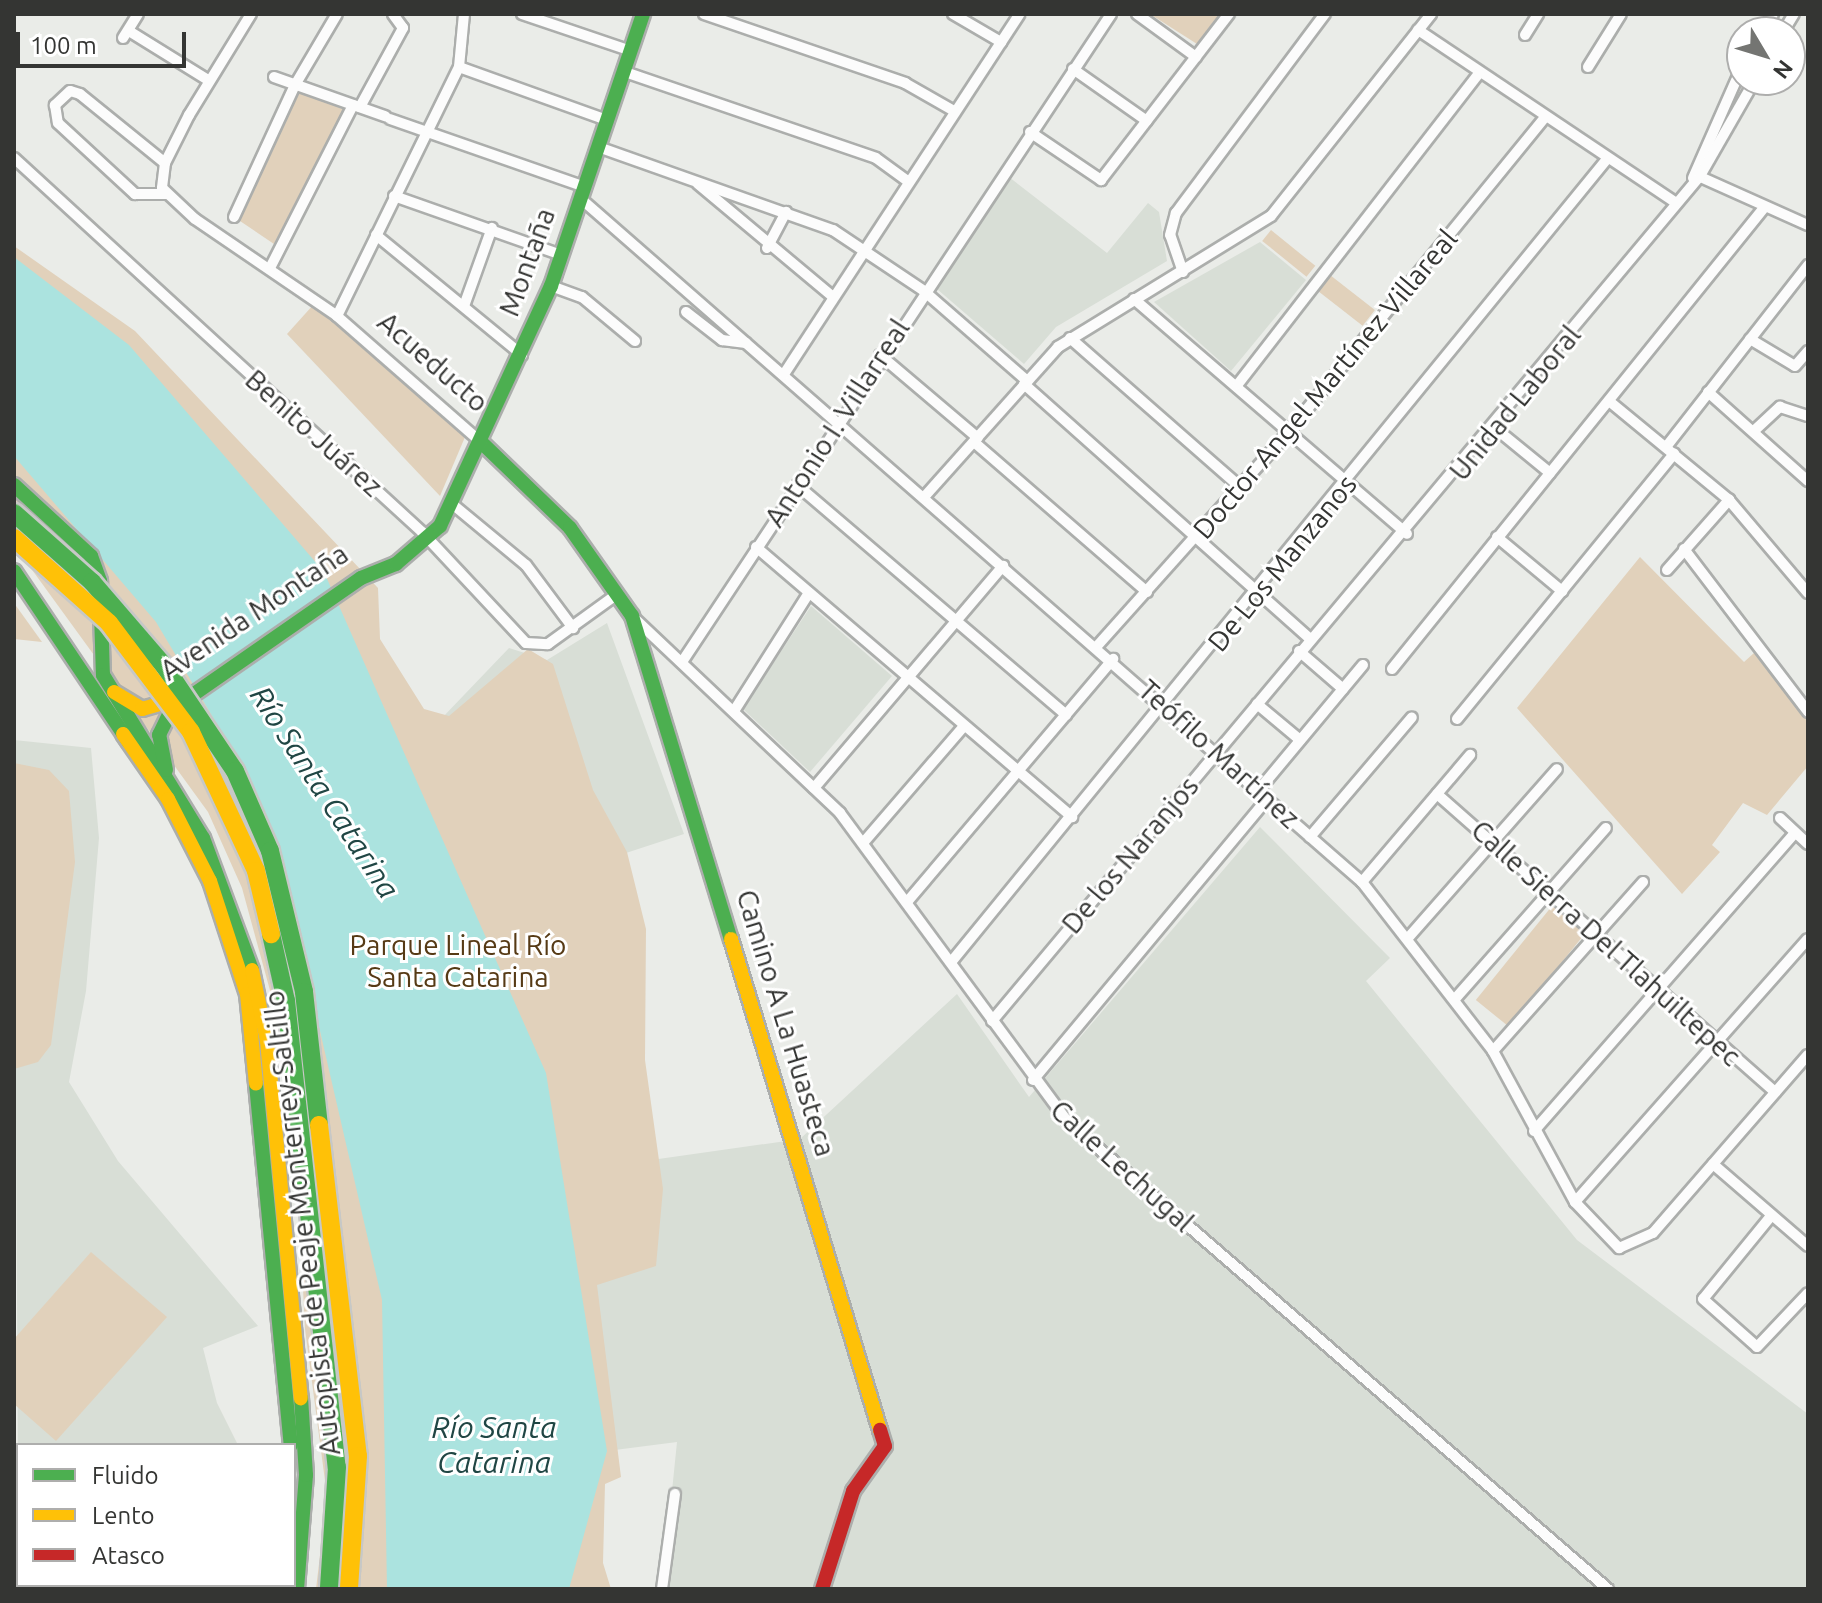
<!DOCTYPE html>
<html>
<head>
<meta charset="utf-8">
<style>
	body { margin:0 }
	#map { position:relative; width:1822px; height:1603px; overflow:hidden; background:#eaece8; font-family:Ubuntu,sans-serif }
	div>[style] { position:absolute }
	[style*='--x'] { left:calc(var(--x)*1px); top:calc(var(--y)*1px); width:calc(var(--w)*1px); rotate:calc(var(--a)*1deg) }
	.built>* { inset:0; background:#d8ded6; transform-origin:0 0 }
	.green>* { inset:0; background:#e1d1bb; transform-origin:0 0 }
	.water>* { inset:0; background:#abe3df }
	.roads { filter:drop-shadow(2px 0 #acaeac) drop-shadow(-2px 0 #acaeac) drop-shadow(0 2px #acaeac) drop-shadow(0 -2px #acaeac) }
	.street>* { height:10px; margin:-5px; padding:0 5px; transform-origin:5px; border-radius:5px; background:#fcfcfc }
	.fast>* { height:14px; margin:-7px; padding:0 7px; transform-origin:7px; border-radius:7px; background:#4caf50 }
	.slow>* { height:14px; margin:-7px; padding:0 7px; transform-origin:7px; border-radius:7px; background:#ffc107 }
	.jam>* { height:14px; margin:-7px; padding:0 7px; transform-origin:7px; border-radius:7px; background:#c62828 }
	.bridges { filter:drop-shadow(2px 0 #c7c8c6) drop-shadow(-2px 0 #c7c8c6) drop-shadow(0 2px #c7c8c6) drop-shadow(0 -2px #c7c8c6) }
	.fast-bridge>* { height:18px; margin:-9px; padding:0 9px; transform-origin:9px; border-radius:9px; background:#4caf50 }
	.slow-bridge>* { height:18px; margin:-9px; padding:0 9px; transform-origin:9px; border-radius:9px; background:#ffc107 }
	span { translate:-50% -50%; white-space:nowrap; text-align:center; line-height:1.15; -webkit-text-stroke:6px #fff; paint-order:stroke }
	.street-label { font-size:28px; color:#343533 }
	.park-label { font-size:28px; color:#563a15 }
	.water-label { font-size:30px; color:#204644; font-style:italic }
	.frame { position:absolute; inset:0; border:16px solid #343533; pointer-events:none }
	.legend { position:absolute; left:16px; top:1443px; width:280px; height:144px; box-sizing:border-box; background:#fff; border:2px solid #aeaead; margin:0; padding:10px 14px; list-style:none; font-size:24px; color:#343533 }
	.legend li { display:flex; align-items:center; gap:16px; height:40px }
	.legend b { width:40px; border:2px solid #aeaead }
	.north { position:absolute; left:1726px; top:16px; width:80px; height:80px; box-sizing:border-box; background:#fff; border:2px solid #aeaead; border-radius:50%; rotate:128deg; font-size:22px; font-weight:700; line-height:32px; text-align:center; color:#343533 }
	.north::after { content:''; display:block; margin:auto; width:28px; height:36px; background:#747572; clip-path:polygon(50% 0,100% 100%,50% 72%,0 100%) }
	.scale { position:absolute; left:16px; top:32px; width:170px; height:36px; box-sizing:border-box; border:4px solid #343533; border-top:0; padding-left:10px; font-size:24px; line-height:28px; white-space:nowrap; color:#343533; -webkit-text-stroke:6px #fff; paint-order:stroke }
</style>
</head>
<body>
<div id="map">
	<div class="built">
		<div style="clip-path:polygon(1009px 177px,1107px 253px,1148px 203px,1159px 212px,1167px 261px,1056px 327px,1024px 364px,937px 289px)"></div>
		<div style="clip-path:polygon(1260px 242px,1306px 280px,1231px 371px,1154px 302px)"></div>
		<div style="clip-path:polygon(811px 606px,892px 676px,810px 772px,743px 709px)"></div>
		<div style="clip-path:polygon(607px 623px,684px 834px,626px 853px,441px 719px,509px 648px,547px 660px)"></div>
		<div style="clip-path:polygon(14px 740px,91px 748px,99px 838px,86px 991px,69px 1082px,118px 1161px,258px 1326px,203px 1348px,217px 1403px,238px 1445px,18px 1445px,18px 1486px)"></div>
		<div style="clip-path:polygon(1260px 827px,1390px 958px,1366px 981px,1577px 1240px,1808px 1414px,1808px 1589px,662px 1589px,677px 1442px,607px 1451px,574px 1171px,800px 1139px,957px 994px,1029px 1097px)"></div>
		<div style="left:57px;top:1585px;width:204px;height:4px"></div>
	</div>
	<div class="green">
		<div style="clip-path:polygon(1150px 14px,1221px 14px,1197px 44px)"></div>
		<div style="clip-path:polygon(295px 85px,344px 110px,274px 244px,234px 217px)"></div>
		<div style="left:1271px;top:230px;width:57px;height:14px;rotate:39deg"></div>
		<div style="clip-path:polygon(14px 246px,135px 331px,378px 588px,380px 639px,424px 709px,449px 716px,528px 649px,553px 664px,593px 790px,627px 852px,646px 929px,645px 1060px,663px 1189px,656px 1266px,597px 1285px,621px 1477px,605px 1484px,603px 1563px,611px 1589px,316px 1589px,327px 1496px,305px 1329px,296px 1148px,274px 1005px,242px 888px,208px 812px,14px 545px)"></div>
		<div style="left:1330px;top:275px;width:57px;height:20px;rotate:38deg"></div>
		<div style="clip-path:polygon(314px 304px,465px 437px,440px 496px,287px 334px)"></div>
		<div style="clip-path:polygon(1640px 557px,1744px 662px,1754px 653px,1808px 722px,1808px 766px,1767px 815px,1743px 803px,1712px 845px,1720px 852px,1682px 894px,1517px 708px)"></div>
		<div style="clip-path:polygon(14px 603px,42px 642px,14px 639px)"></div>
		<div style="clip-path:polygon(14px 763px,49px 770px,69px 791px,75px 862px,51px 1045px,38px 1062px,14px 1069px)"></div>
		<div style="left:1552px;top:906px;width:43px;height:121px;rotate:39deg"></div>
		<div style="clip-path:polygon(91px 1252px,167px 1317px,56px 1441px,14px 1404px,14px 1339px)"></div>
		<div style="clip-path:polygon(14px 1490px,18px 1585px,54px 1589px,14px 1589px)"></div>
	</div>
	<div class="water">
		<div style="clip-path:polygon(14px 257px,129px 345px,324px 572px,546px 1073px,607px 1451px,569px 1589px,387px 1589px,382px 1300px,288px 892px,236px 756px,156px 622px,14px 456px)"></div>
	</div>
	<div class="roads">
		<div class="street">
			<div style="--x:251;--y:14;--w:119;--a:121.5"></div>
			<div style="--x:189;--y:115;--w:54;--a:116.6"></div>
			<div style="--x:165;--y:163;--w:25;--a:97"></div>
			<div style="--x:162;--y:188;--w:45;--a:43.2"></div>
			<div style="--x:195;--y:219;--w:172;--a:34.3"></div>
			<div style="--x:337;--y:316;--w:190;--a:41.2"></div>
			<div style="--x:522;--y:14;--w:115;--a:18.7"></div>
			<div style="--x:704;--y:14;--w:213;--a:18.9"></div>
			<div style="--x:905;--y:83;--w:56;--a:29.7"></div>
			<div style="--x:953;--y:14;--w:56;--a:30.3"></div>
			<div style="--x:1137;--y:14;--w:73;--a:36.1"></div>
			<div style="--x:1418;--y:30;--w:311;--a:33.8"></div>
			<div style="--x:129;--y:31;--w:93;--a:31.8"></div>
			<div style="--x:1763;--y:32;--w:21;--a:-61"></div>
			<div style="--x:1783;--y:32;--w:21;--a:-59"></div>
			<div style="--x:1525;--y:35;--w:25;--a:-58"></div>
			<div style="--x:123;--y:38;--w:28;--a:-58"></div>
			<div style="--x:459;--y:67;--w:157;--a:19.7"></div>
			<div style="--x:1588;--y:67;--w:62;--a:-58.1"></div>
			<div style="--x:1073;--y:69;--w:90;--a:35.1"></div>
			<div style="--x:625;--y:72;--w:265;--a:18.9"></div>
			<div style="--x:876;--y:158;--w:39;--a:36"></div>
			<div style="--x:274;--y:77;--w:118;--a:19.4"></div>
			<div style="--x:360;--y:107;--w:90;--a:-61.4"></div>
			<div style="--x:403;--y:28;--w:17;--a:-126"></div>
			<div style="--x:390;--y:119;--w:207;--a:19.2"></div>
			<div style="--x:1030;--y:132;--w:86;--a:34.1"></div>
			<div style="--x:1101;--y:180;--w:210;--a:-52.4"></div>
			<div style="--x:598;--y:147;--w:249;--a:19.5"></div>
			<div style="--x:833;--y:230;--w:110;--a:33.8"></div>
			<div style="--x:924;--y:291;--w:137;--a:41.1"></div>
			<div style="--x:14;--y:158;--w:553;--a:42.51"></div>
			<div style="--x:422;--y:532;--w:152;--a:46.9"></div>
			<div style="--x:526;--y:643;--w:22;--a:3"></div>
			<div style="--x:548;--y:644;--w:84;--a:-35.8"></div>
			<div style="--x:165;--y:163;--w:109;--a:-140.9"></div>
			<div style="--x:80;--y:94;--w:10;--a:-163"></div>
			<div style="--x:70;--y:91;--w:21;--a:137"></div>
			<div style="--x:55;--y:105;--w:18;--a:81"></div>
			<div style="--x:58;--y:123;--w:105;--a:42.7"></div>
			<div style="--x:135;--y:194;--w:31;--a:0"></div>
			<div style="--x:1696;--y:175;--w:123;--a:24.1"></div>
			<div style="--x:1693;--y:178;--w:121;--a:-66.2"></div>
			<div style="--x:698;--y:184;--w:175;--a:39.9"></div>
			<div style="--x:394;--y:196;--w:178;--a:19.4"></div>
			<div style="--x:580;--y:198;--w:1039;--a:41.18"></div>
			<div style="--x:1362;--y:882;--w:214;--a:52.2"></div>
			<div style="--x:1493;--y:1051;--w:172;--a:61.5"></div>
			<div style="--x:1575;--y:1202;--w:64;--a:46.3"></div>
			<div style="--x:1619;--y:1248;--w:37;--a:-24"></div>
			<div style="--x:1653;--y:1233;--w:236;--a:-49"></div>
			<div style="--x:234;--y:217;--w:145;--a:-65.2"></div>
			<div style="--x:295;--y:85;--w:82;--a:-59.4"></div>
			<div style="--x:376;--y:235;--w:189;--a:39.4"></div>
			<div style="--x:767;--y:248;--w:41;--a:-62.2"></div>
			<div style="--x:270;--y:268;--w:183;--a:-63"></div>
			<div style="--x:1183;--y:272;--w:39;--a:-109"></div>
			<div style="--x:1170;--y:235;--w:23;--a:-75"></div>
			<div style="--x:1176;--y:213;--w:249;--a:-53.2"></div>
			<div style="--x:551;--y:286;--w:33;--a:20"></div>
			<div style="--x:582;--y:297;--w:69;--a:39.7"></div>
			<div style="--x:1134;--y:299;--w:360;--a:40.7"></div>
			<div style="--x:464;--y:306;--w:83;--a:-70.3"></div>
			<div style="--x:686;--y:312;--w:46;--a:37.9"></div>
			<div style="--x:722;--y:340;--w:24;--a:7"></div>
			<div style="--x:337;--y:316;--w:277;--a:-63.9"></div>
			<div style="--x:459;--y:67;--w:53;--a:-84.6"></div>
			<div style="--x:1070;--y:338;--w:226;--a:41.2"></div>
			<div style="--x:1750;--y:339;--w:52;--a:31"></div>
			<div style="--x:1795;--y:366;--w:20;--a:-49"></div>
			<div style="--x:880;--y:355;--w:128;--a:40.3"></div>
			<div style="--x:784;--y:374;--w:430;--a:-56.8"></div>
			<div style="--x:1024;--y:384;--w:380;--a:41.7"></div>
			<div style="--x:1238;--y:384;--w:393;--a:-52.2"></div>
			<div style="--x:1708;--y:392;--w:134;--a:41.7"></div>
			<div style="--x:1609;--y:401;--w:156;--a:39.5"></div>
			<div style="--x:1729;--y:500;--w:122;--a:49.7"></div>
			<div style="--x:1495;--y:428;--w:71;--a:39.3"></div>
			<div style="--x:1756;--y:429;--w:33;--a:-43"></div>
			<div style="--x:1780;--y:407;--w:29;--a:18"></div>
			<div style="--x:974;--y:442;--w:229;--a:40.9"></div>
			<div style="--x:1666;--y:447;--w:231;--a:-52"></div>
			<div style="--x:797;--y:485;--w:354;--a:40.5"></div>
			<div style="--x:925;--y:496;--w:200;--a:-48.2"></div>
			<div style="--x:1058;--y:347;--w:250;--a:-31.6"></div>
			<div style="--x:1271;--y:216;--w:258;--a:-51.6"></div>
			<div style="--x:451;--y:503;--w:97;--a:39.6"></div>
			<div style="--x:526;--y:565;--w:79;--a:53.3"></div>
			<div style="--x:1497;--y:537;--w:85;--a:39.7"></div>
			<div style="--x:756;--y:547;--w:416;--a:40.5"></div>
			<div style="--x:1684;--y:549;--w:205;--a:52.7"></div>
			<div style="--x:1667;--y:570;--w:94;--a:-48.5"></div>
			<div style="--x:633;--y:617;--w:285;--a:43.4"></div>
			<div style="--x:840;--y:813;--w:383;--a:53.6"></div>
			<div style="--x:1067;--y:1121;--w:715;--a:40.86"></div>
			<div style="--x:1098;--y:645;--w:288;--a:-48.2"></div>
			<div style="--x:1290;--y:430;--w:404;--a:-50.8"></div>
			<div style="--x:1299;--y:651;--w:58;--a:40.8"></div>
			<div style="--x:682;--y:662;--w:777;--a:-56.49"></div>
			<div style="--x:1392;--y:669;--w:591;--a:-51.11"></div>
			<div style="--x:1257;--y:704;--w:56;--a:39.9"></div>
			<div style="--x:734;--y:711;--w:140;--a:-57.6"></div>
			<div style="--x:1457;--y:719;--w:343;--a:-50.7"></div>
			<div style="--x:814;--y:788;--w:292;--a:-49.6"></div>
			<div style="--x:1258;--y:791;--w:164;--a:-50.2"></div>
			<div style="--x:1437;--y:794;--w:451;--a:41.4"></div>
			<div style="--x:1780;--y:818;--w:38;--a:43"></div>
			<div style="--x:1310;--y:837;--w:157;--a:-49.6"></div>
			<div style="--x:863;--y:843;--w:155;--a:-49.2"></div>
			<div style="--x:1362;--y:882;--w:167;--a:-49.6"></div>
			<div style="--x:907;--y:902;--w:319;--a:-49.7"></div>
			<div style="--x:1408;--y:938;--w:225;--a:-48.6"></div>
			<div style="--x:952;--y:961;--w:1035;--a:-50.76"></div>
			<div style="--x:1455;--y:999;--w:228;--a:-48.6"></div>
			<div style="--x:992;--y:1021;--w:1102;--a:-50.04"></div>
			<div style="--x:1700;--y:176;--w:111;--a:-60.2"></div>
			<div style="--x:1493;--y:1051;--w:226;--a:-48.4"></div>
			<div style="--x:1033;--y:1080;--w:366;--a:-50.2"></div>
			<div style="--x:1534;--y:1131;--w:396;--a:-48.8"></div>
			<div style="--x:1713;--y:1164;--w:125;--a:40.8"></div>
			<div style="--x:1575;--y:1202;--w:351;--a:-48.5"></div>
			<div style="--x:1771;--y:1216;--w:107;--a:129.3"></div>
			<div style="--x:1703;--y:1299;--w:72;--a:41.6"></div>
			<div style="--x:1757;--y:1347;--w:74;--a:-46.6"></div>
			<div style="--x:662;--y:1589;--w:96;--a:-82.2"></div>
		</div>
		<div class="fast">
			<div style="--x:480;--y:441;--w:125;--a:44"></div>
			<div style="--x:570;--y:528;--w:108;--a:54.8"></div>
			<div style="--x:632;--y:616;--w:338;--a:73"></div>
			<div style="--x:14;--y:485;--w:105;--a:42.7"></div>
			<div style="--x:91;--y:556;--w:27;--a:70"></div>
			<div style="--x:100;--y:581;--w:94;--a:88.2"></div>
			<div style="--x:103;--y:675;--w:191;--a:58.5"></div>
			<div style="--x:203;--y:838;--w:141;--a:69.6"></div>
			<div style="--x:14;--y:571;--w:206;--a:56.1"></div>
			<div style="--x:166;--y:770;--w:36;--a:-101"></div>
			<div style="--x:159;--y:735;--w:28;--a:-64"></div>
			<div style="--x:171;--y:710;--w:231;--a:-34.8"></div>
			<div style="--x:361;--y:578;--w:38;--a:-22"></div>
			<div style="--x:396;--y:564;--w:58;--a:-40.8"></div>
			<div style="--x:440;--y:526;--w:264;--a:-65.2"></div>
			<div style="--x:551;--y:286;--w:287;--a:-71.3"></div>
			<div style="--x:256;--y:1084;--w:363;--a:84.5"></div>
			<div style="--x:297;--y:1589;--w:114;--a:-85.5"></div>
			<div style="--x:306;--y:1475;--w:77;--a:-93.7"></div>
		</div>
		<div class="slow">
			<div style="--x:114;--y:692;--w:33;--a:31"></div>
			<div style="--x:142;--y:709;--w:33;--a:-16"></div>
			<div style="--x:123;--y:734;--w:79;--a:55.3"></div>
			<div style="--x:168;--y:799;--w:92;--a:62.9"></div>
			<div style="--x:210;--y:881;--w:119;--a:71.9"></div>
			<div style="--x:247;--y:994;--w:90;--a:84.3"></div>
			<div style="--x:731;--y:939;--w:513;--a:73.12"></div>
			<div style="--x:252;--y:970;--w:73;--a:78.1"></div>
			<div style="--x:267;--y:1041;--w:359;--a:84.6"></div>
			<div style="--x:283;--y:1585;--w:4;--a:90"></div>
		</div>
		<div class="jam">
			<div style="--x:822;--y:1589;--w:103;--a:-72.4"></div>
			<div style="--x:853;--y:1491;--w:55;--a:-54.6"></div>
			<div style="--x:885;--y:1446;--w:17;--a:-107"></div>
		</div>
	</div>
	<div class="bridges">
		<div class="fast-bridge">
			<div style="--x:14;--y:513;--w:104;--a:41.5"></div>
			<div style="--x:92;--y:582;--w:112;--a:49.3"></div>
			<div style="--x:165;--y:667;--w:125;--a:56.1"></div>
			<div style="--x:235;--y:771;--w:87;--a:66.4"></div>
			<div style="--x:270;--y:851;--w:145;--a:76.4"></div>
			<div style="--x:304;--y:992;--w:134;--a:83.6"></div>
			<div style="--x:271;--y:934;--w:69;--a:77.4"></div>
			<div style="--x:286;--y:1001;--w:469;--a:83.8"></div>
			<div style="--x:337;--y:1467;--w:122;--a:93.8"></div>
		</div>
		<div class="slow-bridge">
			<div style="--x:14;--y:538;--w:127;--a:41.8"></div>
			<div style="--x:109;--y:623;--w:136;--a:53"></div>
			<div style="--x:191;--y:732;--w:153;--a:64.9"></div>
			<div style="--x:256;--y:871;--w:65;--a:76.6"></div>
			<div style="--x:319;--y:1125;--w:333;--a:83.3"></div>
			<div style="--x:358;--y:1456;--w:133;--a:93.9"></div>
		</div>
	</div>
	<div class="street-label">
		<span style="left:527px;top:262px;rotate:-70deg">Montaña</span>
		<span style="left:433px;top:362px;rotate:41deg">Acueducto</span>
		<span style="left:1325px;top:384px;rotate:-50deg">Doctor Angel Martínez Villareal</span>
		<span style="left:1515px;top:403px;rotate:-51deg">Unidad Laboral</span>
		<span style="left:837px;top:423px;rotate:-57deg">Antonio I. Villarreal</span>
		<span style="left:314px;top:433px;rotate:42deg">Benito Juárez</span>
		<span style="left:1282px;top:563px;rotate:-51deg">De Los Manzanos</span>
		<span style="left:254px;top:612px;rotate:-34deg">Avenida Montaña</span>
		<span style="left:1219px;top:754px;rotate:42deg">Teófilo Martínez</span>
		<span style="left:1130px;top:855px;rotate:-50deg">De los Naranjos</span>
		<span style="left:1606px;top:943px;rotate:42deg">Calle Sierra Del Tlahuiltepec</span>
		<span style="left:786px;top:1023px;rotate:73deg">Camino A La Huasteca</span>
		<span style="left:1122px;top:1166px;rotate:42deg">Calle Lechugal</span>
		<span style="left:302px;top:1223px;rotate:-97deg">Autopista de Peaje Monterrey-Saltillo</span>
	</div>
	<div class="park-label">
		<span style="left:458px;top:961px">Parque Lineal Río<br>Santa Catarina</span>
	</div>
	<div class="water-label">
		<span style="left:325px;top:792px;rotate:57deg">Río Santa Catarina</span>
		<span style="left:494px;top:1444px">Río Santa<br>Catarina</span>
	</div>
	<div class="frame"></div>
	<ul class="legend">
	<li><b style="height:10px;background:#4caf50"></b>Fluido</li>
	<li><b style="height:10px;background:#ffc107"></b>Lento</li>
	<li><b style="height:10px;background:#c62828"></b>Atasco</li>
	</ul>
	<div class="north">N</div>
	<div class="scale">100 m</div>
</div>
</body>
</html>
